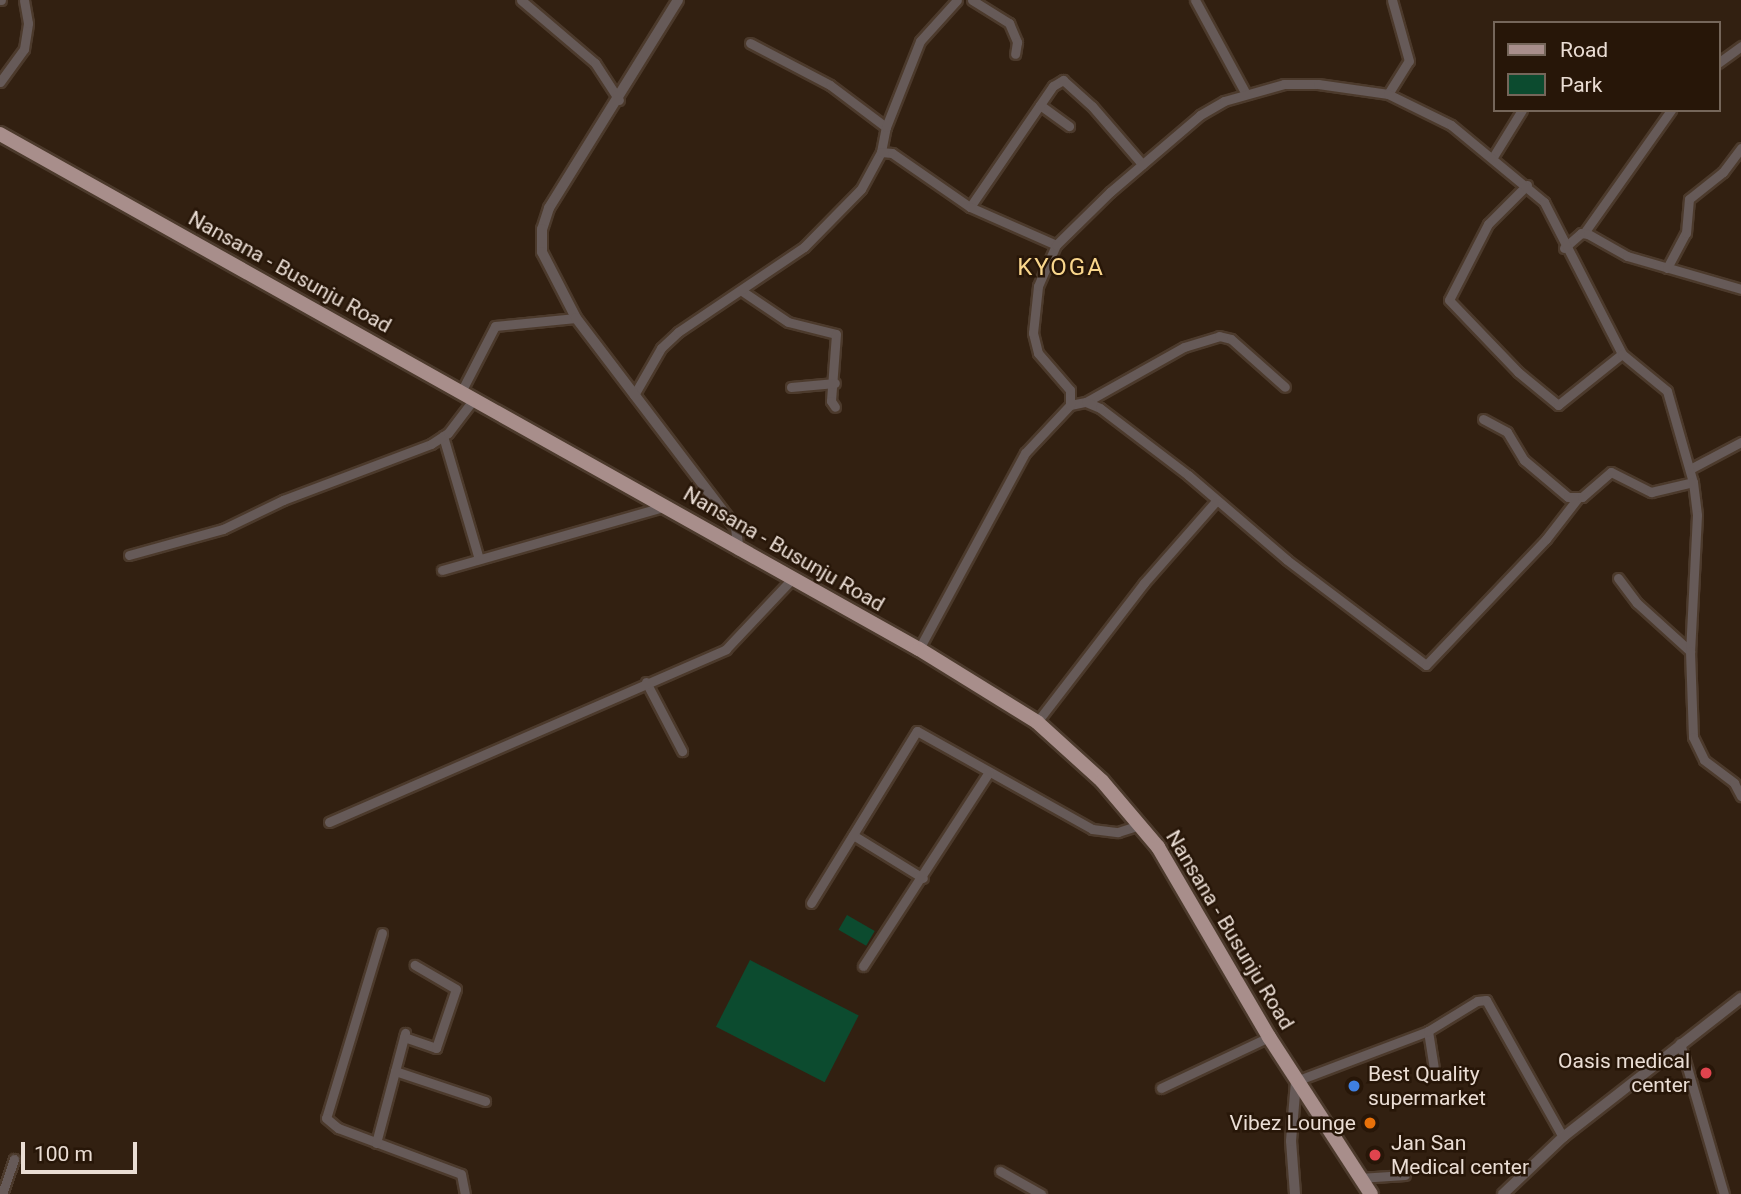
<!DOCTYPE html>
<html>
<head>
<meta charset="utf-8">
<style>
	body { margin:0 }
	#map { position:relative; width:1741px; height:1194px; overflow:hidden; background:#322011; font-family:Roboto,sans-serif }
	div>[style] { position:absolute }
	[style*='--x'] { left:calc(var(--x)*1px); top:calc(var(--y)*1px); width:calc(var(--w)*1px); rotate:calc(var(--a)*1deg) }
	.green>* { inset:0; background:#0c4b2f; transform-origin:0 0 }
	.roads { filter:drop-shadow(2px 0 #4c3a2c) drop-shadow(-2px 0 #4c3a2c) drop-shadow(0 2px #4c3a2c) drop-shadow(0 -2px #4c3a2c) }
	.minor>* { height:9px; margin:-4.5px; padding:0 4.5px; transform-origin:4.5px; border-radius:4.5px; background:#665a58 }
	.tertiary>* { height:10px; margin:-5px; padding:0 5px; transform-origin:5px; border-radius:5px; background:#665a58 }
	.primary>* { height:14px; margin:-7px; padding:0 7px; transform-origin:7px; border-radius:7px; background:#a88e8b }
	.dots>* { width:19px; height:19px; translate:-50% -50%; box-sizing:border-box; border:4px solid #271608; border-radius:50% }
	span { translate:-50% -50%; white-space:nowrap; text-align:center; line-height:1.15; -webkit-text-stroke:5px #271608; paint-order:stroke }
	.street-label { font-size:21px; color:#eaddd4 }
	.poi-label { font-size:21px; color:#eaddd4 }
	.right { translate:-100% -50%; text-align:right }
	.left { translate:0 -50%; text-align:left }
	.quarter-label { font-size:24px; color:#f9d68c; letter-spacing:2px }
	.legend { position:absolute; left:1493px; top:21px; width:228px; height:91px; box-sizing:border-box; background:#271608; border:2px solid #75665a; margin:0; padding:9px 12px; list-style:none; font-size:21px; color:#eaddd4 }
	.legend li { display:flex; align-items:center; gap:14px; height:35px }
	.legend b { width:35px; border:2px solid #75665a }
	.scale { position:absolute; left:21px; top:1142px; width:116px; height:32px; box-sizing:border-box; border:4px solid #eaddd4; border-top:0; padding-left:9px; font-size:21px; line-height:24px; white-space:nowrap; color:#eaddd4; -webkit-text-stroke:5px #271608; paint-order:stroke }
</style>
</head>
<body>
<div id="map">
	<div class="green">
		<div style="left:847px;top:915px;width:32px;height:17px;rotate:30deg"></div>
		<div style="left:750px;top:960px;width:122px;height:75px;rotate:27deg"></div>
	</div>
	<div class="roads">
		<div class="minor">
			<div style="--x:0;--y:0;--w:1;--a:0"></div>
			<div style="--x:521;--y:0;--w:97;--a:40.4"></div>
			<div style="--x:595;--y:63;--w:44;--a:57"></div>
			<div style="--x:972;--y:0;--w:44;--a:31.9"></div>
			<div style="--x:1009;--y:23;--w:21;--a:67"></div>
			<div style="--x:1017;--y:42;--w:12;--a:99"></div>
			<div style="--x:1195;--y:0;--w:105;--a:61.5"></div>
			<div style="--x:750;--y:43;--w:90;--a:27.7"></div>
			<div style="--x:830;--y:85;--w:70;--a:36.9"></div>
			<div style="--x:1718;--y:63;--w:29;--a:-36"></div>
			<div style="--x:0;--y:82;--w:41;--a:-54"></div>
			<div style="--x:24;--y:49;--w:26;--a:-81"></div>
			<div style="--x:28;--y:23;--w:23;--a:-100"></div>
			<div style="--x:1388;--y:94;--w:39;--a:-58"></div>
			<div style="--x:1409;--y:61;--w:63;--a:-105.6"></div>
			<div style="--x:1040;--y:105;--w:36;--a:36"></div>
			<div style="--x:881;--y:152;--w:25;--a:-79"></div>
			<div style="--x:886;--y:127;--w:92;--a:-68.4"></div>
			<div style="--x:920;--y:41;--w:55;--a:-47.9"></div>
			<div style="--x:1493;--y:157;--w:55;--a:-58.3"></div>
			<div style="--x:1527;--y:185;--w:55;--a:135"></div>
			<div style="--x:1488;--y:224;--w:85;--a:117.2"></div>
			<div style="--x:1449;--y:300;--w:100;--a:46.2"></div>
			<div style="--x:1518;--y:372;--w:52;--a:39.5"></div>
			<div style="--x:1558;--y:405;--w:82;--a:-38.6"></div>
			<div style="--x:970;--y:207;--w:147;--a:-55.6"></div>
			<div style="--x:1053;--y:86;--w:12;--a:-31"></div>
			<div style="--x:1063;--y:80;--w:39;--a:42"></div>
			<div style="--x:1092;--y:106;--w:77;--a:49.2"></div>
			<div style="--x:1584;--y:233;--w:151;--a:-54.7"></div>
			<div style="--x:1564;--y:248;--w:23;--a:-41"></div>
			<div style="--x:1581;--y:233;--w:7;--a:8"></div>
			<div style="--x:1588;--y:234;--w:45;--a:29.4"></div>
			<div style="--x:1627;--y:256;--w:119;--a:16.1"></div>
			<div style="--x:1667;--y:268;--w:40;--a:-62"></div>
			<div style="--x:1686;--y:233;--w:34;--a:-85"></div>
			<div style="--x:1689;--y:199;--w:43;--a:-38.5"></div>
			<div style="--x:1723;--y:172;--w:30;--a:-53"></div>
			<div style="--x:742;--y:291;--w:55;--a:34"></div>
			<div style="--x:788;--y:322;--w:49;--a:14"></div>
			<div style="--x:836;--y:334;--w:67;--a:94.3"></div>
			<div style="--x:831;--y:401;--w:7;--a:56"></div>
			<div style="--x:791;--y:387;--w:44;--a:-5.2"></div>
			<div style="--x:461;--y:392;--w:74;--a:-62.7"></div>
			<div style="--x:495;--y:326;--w:81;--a:-5.6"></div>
			<div style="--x:634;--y:395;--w:54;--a:-60.1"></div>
			<div style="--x:661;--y:348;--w:23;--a:-43"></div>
			<div style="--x:678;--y:332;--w:152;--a:-34"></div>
			<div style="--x:804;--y:247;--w:81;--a:-45.5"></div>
			<div style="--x:861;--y:189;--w:42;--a:-61.6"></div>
			<div style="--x:881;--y:152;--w:11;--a:5"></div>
			<div style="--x:892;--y:153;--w:95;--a:34.7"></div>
			<div style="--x:970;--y:207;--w:94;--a:23.8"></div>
			<div style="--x:1086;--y:402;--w:112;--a:-29.3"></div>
			<div style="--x:1184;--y:347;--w:37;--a:-17"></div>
			<div style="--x:1219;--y:336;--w:12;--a:14"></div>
			<div style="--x:1231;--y:339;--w:72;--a:41.6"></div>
			<div style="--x:1070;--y:405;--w:16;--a:-11"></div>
			<div style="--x:1086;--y:402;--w:15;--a:23"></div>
			<div style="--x:1100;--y:408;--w:111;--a:37.3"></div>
			<div style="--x:1188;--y:475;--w:130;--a:40.6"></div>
			<div style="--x:1287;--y:560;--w:174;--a:37.1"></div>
			<div style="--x:1426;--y:665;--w:174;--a:-46.4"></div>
			<div style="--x:1546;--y:539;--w:51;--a:-52.2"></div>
			<div style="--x:1483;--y:419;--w:27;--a:28"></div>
			<div style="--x:1507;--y:432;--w:33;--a:59"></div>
			<div style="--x:1524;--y:460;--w:57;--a:40.1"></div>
			<div style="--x:1568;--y:497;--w:14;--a:0"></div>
			<div style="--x:1582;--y:497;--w:38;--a:-41"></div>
			<div style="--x:1611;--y:472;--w:45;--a:26.6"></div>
			<div style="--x:1651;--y:492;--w:43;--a:-13.4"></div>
			<div style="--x:443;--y:436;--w:128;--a:73.7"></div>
			<div style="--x:1690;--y:469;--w:58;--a:-27.9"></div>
			<div style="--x:129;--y:555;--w:98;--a:-15.5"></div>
			<div style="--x:223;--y:529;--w:67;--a:-25.8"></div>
			<div style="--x:283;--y:500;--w:158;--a:-20.7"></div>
			<div style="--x:431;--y:444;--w:20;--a:-33"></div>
			<div style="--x:448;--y:433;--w:43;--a:-52.6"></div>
			<div style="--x:442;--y:570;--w:233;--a:-15.9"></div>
			<div style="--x:1618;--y:578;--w:31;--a:53"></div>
			<div style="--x:1637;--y:603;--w:72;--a:42.2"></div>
			<div style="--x:919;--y:649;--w:223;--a:-61.6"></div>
			<div style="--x:1025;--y:453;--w:66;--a:-46.8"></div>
			<div style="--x:1070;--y:405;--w:15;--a:-90"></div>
			<div style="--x:1070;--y:390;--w:49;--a:-130.9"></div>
			<div style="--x:1038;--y:353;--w:21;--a:-104"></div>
			<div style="--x:1033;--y:333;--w:47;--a:-83.9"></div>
			<div style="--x:1038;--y:286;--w:45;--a:-66.3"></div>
			<div style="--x:1056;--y:245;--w:76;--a:-44.5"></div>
			<div style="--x:1110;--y:192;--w:118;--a:-40.5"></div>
			<div style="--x:1200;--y:115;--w:28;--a:-30"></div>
			<div style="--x:1224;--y:101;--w:62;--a:-15.8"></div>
			<div style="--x:1284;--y:84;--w:34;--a:0"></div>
			<div style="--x:1318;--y:84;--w:71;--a:8.1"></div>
			<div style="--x:1388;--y:94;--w:70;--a:26.2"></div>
			<div style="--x:1451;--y:125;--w:121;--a:39.6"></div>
			<div style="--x:1544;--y:202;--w:171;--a:62.8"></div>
			<div style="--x:1622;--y:354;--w:58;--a:39.4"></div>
			<div style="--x:1667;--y:391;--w:95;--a:74.1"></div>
			<div style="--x:1693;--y:482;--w:33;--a:83"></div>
			<div style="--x:1697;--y:515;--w:136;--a:92.9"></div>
			<div style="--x:1690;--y:651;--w:86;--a:88"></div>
			<div style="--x:1693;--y:737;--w:25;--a:64"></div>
			<div style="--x:1704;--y:760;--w:38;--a:37"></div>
			<div style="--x:1734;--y:783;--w:15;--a:62"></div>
			<div style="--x:646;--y:682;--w:78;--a:62.4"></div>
			<div style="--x:1037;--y:722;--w:175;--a:-52.4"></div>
			<div style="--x:1144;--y:583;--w:109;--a:-48.7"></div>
			<div style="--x:329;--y:822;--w:433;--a:-23.5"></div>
			<div style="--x:726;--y:649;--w:98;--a:-46.7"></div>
			<div style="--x:853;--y:835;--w:82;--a:31.6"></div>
			<div style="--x:811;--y:903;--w:202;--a:-58.4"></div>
			<div style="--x:917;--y:731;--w:201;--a:29.2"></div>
			<div style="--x:1092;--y:829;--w:26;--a:7"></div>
			<div style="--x:1118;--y:832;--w:23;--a:-18"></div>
			<div style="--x:382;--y:933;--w:193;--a:106.8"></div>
			<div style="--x:326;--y:1118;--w:16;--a:40"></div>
			<div style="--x:338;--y:1128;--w:131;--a:20.5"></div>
			<div style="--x:461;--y:1174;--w:20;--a:79"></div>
			<div style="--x:863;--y:966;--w:231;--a:-57"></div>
			<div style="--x:1428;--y:1031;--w:36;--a:81"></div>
			<div style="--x:404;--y:1037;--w:34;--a:19"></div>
			<div style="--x:436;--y:1048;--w:62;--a:-71.3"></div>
			<div style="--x:456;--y:989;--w:48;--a:-149.7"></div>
			<div style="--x:1680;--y:1043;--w:157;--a:73.8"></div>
			<div style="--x:395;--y:1071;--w:95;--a:18.4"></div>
			<div style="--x:1296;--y:1081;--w:141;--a:-20.7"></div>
			<div style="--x:1428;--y:1031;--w:57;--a:-31.5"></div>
			<div style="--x:1477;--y:1001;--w:9;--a:-6"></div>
			<div style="--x:1486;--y:1000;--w:157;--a:60.7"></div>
			<div style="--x:1161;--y:1088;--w:119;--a:-25.3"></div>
			<div style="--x:376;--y:1143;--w:114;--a:-75.2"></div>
			<div style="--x:1000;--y:1171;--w:47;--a:29.3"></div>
			<div style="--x:1359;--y:1178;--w:46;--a:-3.7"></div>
			<div style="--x:2;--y:1194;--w:37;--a:-71"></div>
		</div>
		<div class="tertiary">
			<div style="--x:678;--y:0;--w:245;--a:121.8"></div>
			<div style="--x:549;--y:208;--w:22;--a:108"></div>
			<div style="--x:542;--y:229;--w:23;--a:90"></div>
			<div style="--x:542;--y:252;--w:74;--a:62.7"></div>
			<div style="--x:576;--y:318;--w:264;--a:52.7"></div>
			<div style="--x:736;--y:528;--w:23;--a:83"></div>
			<div style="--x:1295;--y:1194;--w:53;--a:-94.3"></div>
			<div style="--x:1291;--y:1141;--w:60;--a:-85.2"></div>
			<div style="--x:1503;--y:1194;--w:83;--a:-43.5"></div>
			<div style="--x:1563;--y:1137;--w:226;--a:-38"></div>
		</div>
		<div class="primary">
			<div style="--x:0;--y:134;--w:1053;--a:29.27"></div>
			<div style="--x:919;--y:649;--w:139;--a:31.7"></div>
			<div style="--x:1037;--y:722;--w:88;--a:42.2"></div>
			<div style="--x:1102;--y:781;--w:87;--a:49.7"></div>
			<div style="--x:1158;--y:847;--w:220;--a:59.7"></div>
			<div style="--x:1269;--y:1037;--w:187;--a:57"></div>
		</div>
	</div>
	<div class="dots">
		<div style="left:1706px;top:1073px;background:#e0444e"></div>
		<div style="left:1354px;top:1086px;background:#3f7fe0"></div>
		<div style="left:1370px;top:1123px;background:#e8710a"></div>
		<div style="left:1375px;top:1155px;background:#e0444e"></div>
	</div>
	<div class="street-label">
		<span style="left:290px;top:272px;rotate:29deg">Nansana - Busunju Road</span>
		<span style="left:784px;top:549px;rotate:30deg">Nansana - Busunju Road</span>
		<span style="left:1230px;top:930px;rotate:59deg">Nansana - Busunju Road</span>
	</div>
	<div class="poi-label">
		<span class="right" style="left:1690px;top:1073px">Oasis medical<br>center</span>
		<span class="left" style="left:1368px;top:1086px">Best Quality<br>supermarket</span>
		<span class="right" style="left:1356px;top:1123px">Vibez Lounge</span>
		<span class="left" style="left:1391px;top:1155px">Jan San<br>Medical center</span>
	</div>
	<div class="quarter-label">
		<span style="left:1061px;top:268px">KYOGA</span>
	</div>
	<ul class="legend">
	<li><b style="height:9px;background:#a88e8b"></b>Road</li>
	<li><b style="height:19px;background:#0c4b2f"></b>Park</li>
	</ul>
	<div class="scale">100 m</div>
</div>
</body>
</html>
